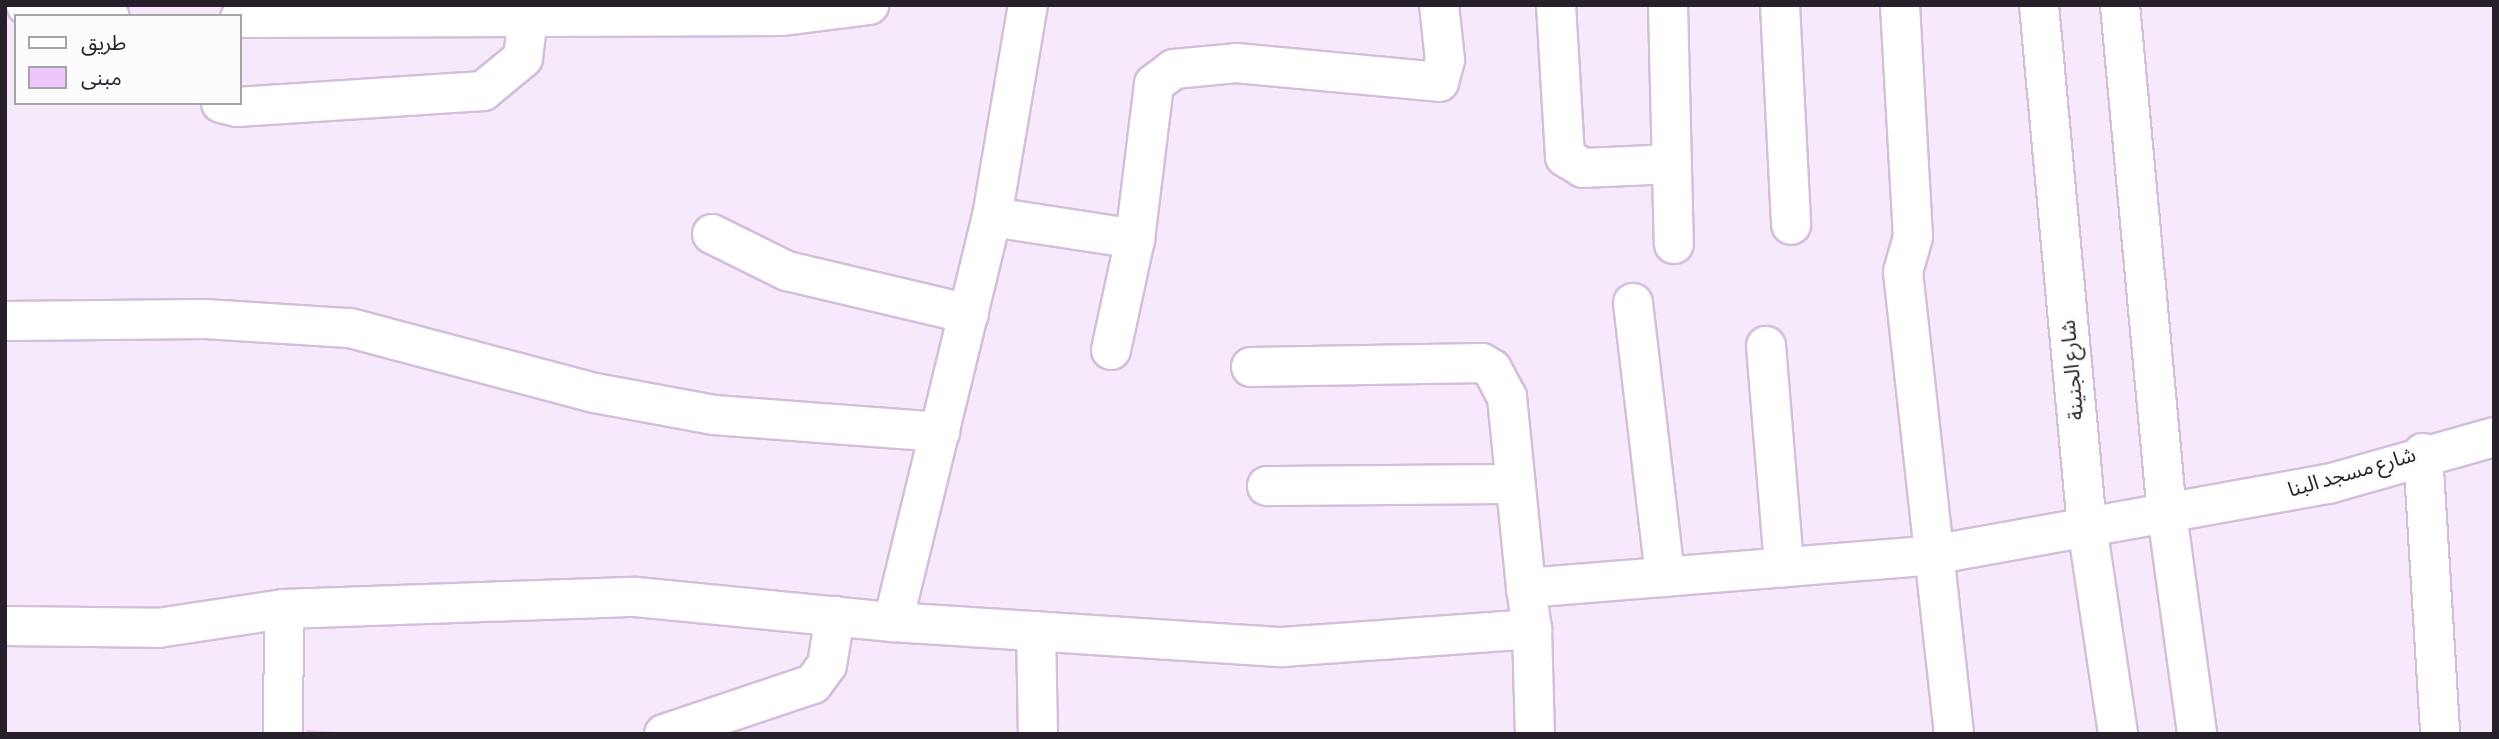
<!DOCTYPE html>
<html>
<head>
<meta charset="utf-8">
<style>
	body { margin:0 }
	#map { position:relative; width:2499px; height:739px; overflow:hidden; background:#f7e9fc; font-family:"Sofia Sans Condensed","Noto Sans Arabic",sans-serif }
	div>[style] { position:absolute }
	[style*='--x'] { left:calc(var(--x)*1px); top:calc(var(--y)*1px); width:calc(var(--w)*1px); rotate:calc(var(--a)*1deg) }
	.building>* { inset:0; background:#edc6fc }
	.roads { filter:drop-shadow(2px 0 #d3bedc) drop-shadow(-2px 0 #d3bedc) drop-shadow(0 2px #d3bedc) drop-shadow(0 -2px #d3bedc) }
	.minor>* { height:38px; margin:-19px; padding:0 19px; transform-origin:19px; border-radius:19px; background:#fff }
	span { translate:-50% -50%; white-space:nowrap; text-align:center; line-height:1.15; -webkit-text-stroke:7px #fcfcfc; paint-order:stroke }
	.street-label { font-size:21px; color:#271f2a }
	.frame { position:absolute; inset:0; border:7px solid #271f2a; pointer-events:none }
	.legend { position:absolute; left:14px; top:14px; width:228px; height:91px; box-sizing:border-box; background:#fcfcfc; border:2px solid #a7a4a8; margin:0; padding:9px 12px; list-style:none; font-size:21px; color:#271f2a }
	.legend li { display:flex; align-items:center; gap:14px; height:35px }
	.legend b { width:35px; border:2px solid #a7a4a8 }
</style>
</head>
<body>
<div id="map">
	<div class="building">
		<div style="clip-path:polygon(307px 730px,335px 732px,335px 734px,307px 734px)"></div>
	</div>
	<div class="roads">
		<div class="minor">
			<div style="--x:26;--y:5;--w:84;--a:7.5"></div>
			<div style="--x:1556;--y:5;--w:152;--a:86.6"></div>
			<div style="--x:1565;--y:157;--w:21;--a:31"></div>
			<div style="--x:1583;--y:168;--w:88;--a:-2.6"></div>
			<div style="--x:1668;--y:5;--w:239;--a:88.6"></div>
			<div style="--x:1780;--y:5;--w:220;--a:87.1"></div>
			<div style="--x:1900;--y:5;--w:232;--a:86.8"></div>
			<div style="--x:1913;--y:237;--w:36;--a:106"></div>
			<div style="--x:1903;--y:272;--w:465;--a:83.7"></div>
			<div style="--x:2039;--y:5;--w:523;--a:84.74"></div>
			<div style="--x:2087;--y:526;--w:210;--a:81.5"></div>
			<div style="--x:2120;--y:5;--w:511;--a:84.72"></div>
			<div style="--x:2167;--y:514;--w:222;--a:82.2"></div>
			<div style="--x:240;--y:18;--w:543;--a:-0.21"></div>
			<div style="--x:783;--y:16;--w:87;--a:-7.3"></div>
			<div style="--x:221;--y:103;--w:16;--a:14"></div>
			<div style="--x:237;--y:107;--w:247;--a:-3.7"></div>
			<div style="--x:483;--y:91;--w:52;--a:-39.5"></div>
			<div style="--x:523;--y:58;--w:41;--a:-83"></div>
			<div style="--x:992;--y:217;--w:215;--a:-80.4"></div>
			<div style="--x:712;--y:234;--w:84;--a:26.3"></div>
			<div style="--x:787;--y:271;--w:187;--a:13.3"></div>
			<div style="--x:1633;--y:303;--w:276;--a:83.3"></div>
			<div style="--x:5;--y:321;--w:200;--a:-0.6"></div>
			<div style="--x:205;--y:319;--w:145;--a:3.6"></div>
			<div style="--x:350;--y:328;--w:253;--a:14.9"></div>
			<div style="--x:595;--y:393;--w:121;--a:10.5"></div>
			<div style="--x:714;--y:415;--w:227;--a:4.3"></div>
			<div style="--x:1766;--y:346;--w:222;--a:85.3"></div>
			<div style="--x:1111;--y:350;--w:114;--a:-77.8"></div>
			<div style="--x:1135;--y:239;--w:156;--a:-83"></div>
			<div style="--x:1154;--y:84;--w:25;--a:-37"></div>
			<div style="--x:1174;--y:69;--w:62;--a:-5.5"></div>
			<div style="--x:1236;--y:63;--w:204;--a:5.3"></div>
			<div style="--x:1439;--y:82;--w:23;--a:-75"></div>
			<div style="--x:1445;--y:60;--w:55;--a:-96.2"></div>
			<div style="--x:1251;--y:367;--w:231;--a:-1"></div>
			<div style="--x:1482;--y:363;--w:12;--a:31"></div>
			<div style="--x:1492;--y:369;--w:32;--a:62"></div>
			<div style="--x:1507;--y:397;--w:192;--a:84.3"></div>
			<div style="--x:2423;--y:453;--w:282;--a:86.5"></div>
			<div style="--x:1267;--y:486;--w:246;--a:-0.5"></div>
			<div style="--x:893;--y:622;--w:417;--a:-76.3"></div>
			<div style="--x:992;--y:217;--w:145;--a:8.7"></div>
			<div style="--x:5;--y:626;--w:153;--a:0.7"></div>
			<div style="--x:158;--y:628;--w:127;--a:-8.6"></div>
			<div style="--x:284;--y:609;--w:352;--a:-2"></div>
			<div style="--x:636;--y:597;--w:258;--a:5.6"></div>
			<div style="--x:893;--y:622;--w:390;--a:3.7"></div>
			<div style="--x:1282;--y:647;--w:251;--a:-4.1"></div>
			<div style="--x:1532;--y:629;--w:105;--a:88.4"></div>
			<div style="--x:1532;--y:629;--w:41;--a:-98.3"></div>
			<div style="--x:1526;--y:588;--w:407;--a:-4.6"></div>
			<div style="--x:1932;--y:555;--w:402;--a:-10.2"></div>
			<div style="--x:2328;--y:484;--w:173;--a:-15.8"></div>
			<div style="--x:1036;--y:631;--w:103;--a:88.9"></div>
			<div style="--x:283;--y:734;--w:125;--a:-89.5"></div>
			<div style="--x:664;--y:734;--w:157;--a:-18.6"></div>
			<div style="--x:813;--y:684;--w:24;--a:-54"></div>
			<div style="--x:827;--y:665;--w:50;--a:-80.7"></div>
		</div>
	</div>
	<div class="street-label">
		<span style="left:2073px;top:370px;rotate:-95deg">شارع الجنينة</span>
		<span style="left:2352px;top:473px;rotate:-16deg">شارع مسجد البنا</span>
	</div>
	<div class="frame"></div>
	<ul class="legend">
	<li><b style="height:9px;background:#fff"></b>طريق</li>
	<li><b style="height:19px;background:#edc6fc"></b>مبنى</li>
	</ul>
</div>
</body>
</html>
